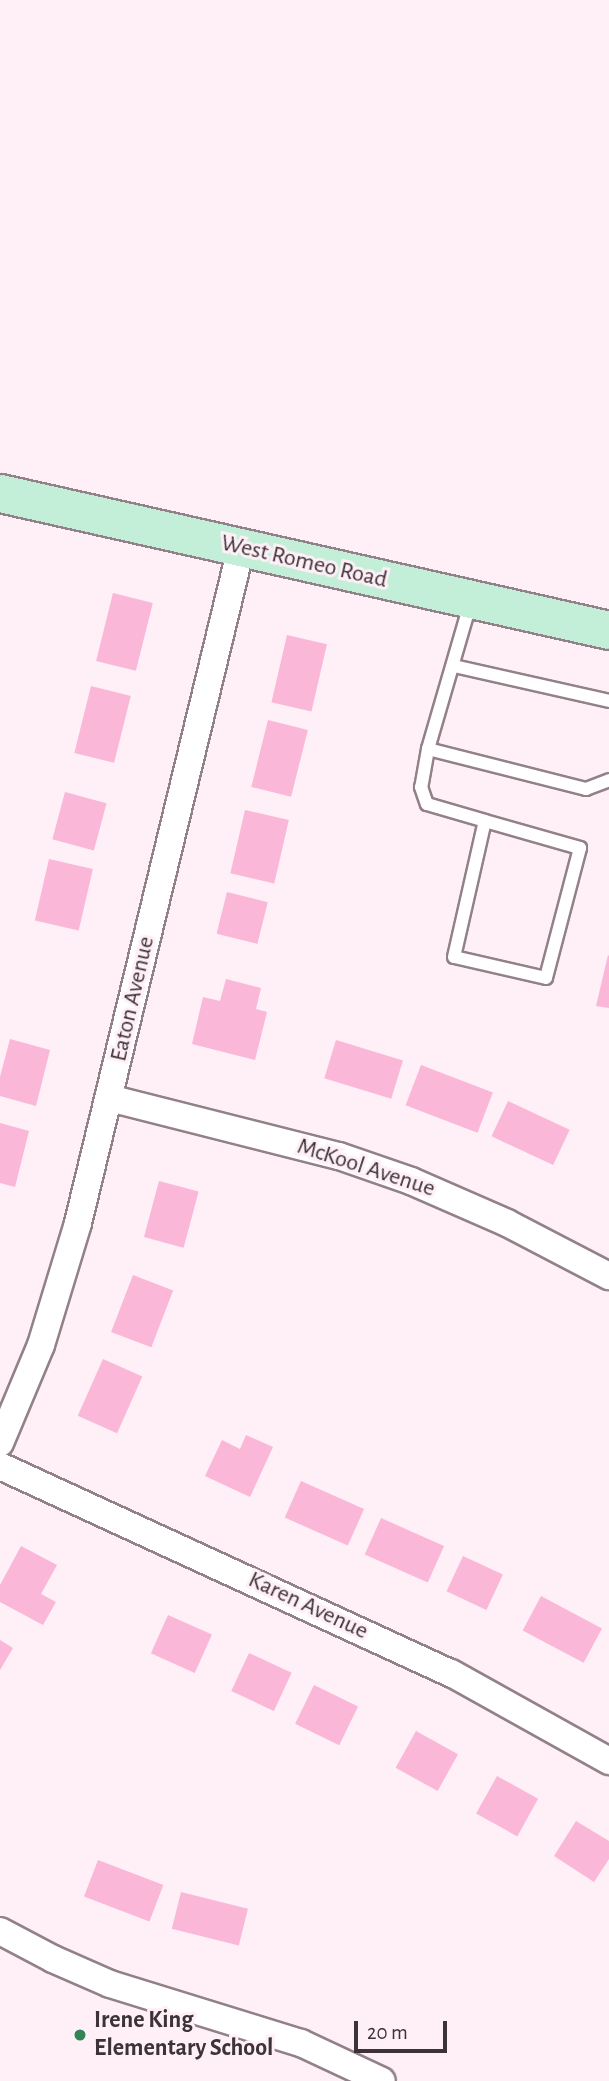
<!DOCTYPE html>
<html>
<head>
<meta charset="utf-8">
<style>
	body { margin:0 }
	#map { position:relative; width:609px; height:2081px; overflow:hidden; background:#ffeff6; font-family:"Alegreya Sans",sans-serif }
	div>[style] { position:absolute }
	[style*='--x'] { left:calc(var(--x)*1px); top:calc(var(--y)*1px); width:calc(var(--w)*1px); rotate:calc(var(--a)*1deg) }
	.building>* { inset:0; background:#fab7d8; transform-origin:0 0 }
	.roads { filter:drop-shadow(2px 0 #928189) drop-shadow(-2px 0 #928189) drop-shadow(0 2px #928189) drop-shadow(0 -2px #928189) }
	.service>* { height:12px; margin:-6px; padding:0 6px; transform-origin:6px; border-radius:6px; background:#fff }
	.minor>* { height:26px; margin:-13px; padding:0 13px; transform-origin:13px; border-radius:13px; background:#fff }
	.secondary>* { height:37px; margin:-18.5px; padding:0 18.5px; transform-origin:18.5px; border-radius:18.5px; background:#c3efd8 }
	.dots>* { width:19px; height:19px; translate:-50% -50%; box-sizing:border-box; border:4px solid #ffeff6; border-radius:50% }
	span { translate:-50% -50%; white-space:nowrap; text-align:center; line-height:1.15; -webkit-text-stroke:6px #ffeff6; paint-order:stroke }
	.street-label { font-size:24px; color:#3b3337 }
	.poi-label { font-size:24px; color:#3b3337; font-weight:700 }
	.left { translate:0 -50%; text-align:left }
	.scale { position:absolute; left:354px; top:2021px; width:93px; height:32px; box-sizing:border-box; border:4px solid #3b3337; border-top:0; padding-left:9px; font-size:21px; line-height:24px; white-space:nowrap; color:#3b3337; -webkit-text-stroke:5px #ffeff6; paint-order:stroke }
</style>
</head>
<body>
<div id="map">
	<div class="building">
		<div style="left:113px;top:593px;width:41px;height:70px;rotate:14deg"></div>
		<div style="left:287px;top:635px;width:41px;height:69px;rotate:13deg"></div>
		<div style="left:91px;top:686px;width:41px;height:69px;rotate:14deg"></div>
		<div style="left:268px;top:720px;width:41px;height:69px;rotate:14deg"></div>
		<div style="left:65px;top:792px;width:43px;height:49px;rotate:15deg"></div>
		<div style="left:245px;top:810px;width:45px;height:65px;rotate:13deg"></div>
		<div style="left:49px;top:859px;width:45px;height:63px;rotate:13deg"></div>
		<div style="left:227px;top:892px;width:42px;height:43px;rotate:14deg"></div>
		<div style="clip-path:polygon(608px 955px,609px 956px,609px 1008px,596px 1006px)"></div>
		<div style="clip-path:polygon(226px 979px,261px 988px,256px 1009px,267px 1012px,255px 1060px,192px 1044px,203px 997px,220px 1001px)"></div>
		<div style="clip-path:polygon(10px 1039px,50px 1050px,36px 1106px,0 1096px,0 1077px)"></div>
		<div style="left:336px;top:1040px;width:70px;height:40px;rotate:17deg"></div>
		<div style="left:421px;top:1065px;width:77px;height:43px;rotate:21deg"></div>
		<div style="left:508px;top:1101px;width:68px;height:39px;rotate:25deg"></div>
		<div style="clip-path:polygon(0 1123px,29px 1131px,15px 1187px,0 1183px)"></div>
		<div style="left:159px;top:1181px;width:41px;height:58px;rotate:15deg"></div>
		<div style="left:133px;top:1275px;width:43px;height:61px;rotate:21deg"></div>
		<div style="left:103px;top:1359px;width:43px;height:62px;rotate:24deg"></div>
		<div style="clip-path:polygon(246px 1435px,273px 1447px,250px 1497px,205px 1476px,222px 1440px,240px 1449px)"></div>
		<div style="left:301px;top:1481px;width:69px;height:40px;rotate:24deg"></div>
		<div style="left:381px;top:1518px;width:69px;height:40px;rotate:24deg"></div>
		<div style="clip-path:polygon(21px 1546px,57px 1565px,41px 1594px,56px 1602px,43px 1625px,0 1602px,0 1585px)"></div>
		<div style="left:463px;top:1556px;width:44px;height:39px;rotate:25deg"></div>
		<div style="left:541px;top:1596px;width:69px;height:39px;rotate:28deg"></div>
		<div style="left:168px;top:1615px;width:48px;height:42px;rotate:24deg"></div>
		<div style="clip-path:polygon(0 1640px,13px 1648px,0 1670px)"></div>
		<div style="left:249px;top:1653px;width:47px;height:42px;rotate:25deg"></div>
		<div style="left:314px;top:1685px;width:49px;height:43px;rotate:26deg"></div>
		<div style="left:416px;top:1731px;width:48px;height:42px;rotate:29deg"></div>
		<div style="left:497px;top:1776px;width:47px;height:43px;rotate:29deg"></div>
		<div style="clip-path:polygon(576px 1821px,609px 1841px,609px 1859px,594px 1882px,554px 1856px)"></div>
		<div style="left:98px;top:1860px;width:70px;height:39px;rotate:21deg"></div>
		<div style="left:181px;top:1892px;width:69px;height:38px;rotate:14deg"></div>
	</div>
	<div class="roads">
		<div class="service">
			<div style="--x:471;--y:601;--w:154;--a:106.2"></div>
			<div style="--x:428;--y:749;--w:39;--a:100"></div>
			<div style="--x:421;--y:787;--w:18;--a:71"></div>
			<div style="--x:427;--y:804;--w:60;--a:16.3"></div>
			<div style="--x:485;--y:821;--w:99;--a:15.9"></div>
			<div style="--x:580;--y:848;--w:134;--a:104.7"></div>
			<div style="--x:546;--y:978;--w:94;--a:-167.1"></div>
			<div style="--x:454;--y:957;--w:139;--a:-77.2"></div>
			<div style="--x:454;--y:666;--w:159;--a:12.7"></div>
			<div style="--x:428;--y:749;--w:163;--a:14.2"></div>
			<div style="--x:586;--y:789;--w:25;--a:-21"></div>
		</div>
		<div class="minor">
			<div style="--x:109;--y:1098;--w:237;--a:14.2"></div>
			<div style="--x:339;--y:1156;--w:76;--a:19.1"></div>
			<div style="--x:411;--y:1181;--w:105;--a:23.6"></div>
			<div style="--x:507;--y:1223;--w:115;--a:27.5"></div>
			<div style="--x:0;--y:1443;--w:106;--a:-67.3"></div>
			<div style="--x:41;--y:1345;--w:127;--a:-73.1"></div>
			<div style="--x:78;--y:1223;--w:694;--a:-76.42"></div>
			<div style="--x:0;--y:1466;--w:496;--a:24.7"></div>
			<div style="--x:451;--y:1673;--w:181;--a:29.1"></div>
			<div style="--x:0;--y:1931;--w:60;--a:27.8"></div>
			<div style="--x:53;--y:1959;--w:62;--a:23.7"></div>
			<div style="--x:110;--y:1984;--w:200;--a:17.2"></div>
			<div style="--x:301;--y:2043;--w:89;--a:25.1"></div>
		</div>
		<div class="secondary">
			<div style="--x:0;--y:493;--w:624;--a:12.68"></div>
		</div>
	</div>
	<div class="dots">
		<div style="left:80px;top:2035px;background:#328355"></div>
	</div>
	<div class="street-label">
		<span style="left:304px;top:562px;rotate:13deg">West Romeo Road</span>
		<span style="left:133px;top:999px;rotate:-77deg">Eaton Avenue</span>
		<span style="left:366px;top:1168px;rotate:18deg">McKool Avenue</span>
		<span style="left:308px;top:1606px;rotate:25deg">Karen Avenue</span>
	</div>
	<div class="poi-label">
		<span class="left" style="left:94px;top:2035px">Irene King<br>Elementary School</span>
	</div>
	<div class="scale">20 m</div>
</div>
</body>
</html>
